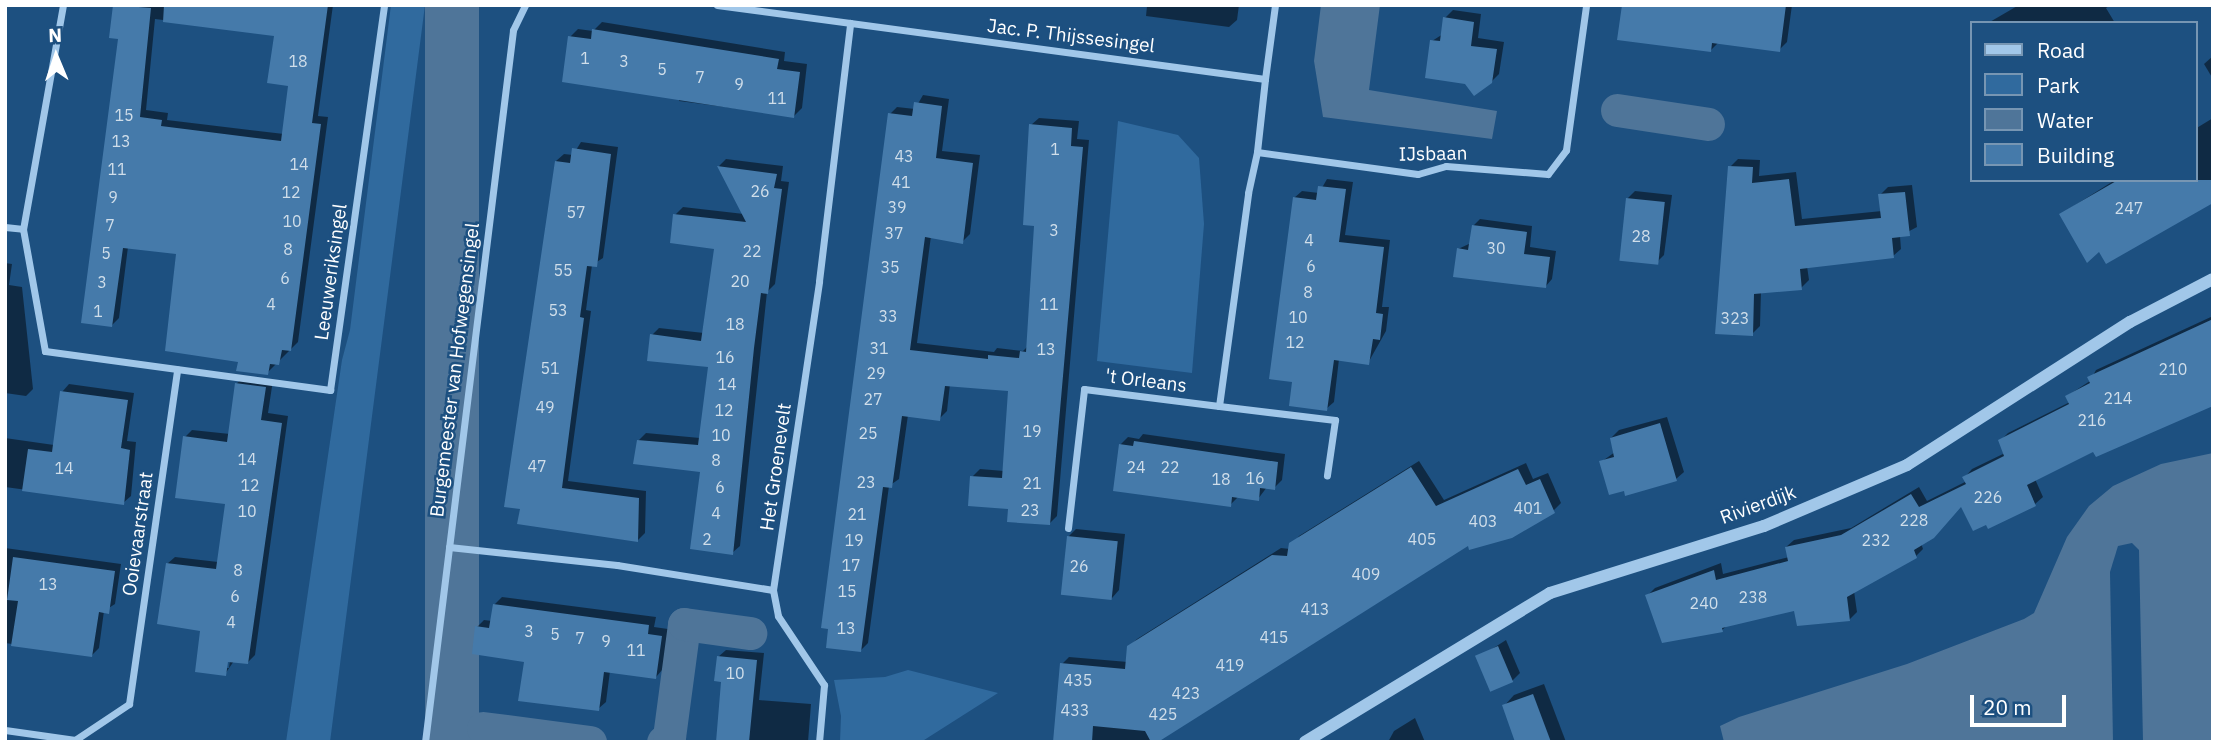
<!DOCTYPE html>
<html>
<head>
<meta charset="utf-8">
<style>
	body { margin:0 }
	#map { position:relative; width:2218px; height:747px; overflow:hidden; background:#1d5080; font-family:"IBM Plex Sans",sans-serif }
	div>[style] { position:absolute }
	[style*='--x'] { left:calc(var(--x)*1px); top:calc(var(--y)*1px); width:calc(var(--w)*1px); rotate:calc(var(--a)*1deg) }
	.green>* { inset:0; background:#306a9e }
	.water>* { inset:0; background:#4f7599; transform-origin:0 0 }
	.pier>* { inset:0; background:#1d5080 }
	.shadow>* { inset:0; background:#0007 }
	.canal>* { height:33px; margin:-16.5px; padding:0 16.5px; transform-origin:16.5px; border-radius:16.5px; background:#4f7599 }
	.building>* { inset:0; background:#457aaa; transform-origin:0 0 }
	.minor>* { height:7px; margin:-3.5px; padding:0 3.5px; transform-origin:3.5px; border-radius:3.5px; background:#a1c7e9 }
	.tertiary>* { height:12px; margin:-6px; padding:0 6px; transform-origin:6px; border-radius:6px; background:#a1c7e9 }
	span { translate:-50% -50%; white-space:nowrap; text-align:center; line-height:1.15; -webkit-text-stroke:5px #1d5080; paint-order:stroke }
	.number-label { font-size:16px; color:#d0deea }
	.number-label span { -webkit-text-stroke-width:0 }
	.street-label { font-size:19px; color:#fff }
	.frame { position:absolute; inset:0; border:7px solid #fff; pointer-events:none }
	.legend { position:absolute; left:1970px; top:21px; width:228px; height:161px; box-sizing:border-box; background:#1d5080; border:2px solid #7796b3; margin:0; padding:9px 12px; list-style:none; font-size:21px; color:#fff }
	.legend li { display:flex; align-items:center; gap:14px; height:35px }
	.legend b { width:35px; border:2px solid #7796b3 }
	.north { position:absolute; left:21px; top:21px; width:70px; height:70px; -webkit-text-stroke:5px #1d5080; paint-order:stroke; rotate:358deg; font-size:19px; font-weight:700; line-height:28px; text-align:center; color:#fff }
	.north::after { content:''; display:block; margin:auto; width:24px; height:32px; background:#fff; clip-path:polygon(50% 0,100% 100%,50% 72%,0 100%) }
	.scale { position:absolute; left:1970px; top:695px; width:96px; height:32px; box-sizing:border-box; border:4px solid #fff; border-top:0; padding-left:9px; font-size:21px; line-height:24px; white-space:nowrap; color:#fff; -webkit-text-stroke:5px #1d5080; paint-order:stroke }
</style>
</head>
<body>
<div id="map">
	<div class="green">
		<div style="clip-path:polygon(391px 5px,425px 5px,330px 742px,286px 742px,342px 360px,350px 330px)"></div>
		<div style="clip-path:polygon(1118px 121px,1178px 135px,1199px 158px,1204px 224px,1192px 373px,1097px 361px)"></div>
		<div style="clip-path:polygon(908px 670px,998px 693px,921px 742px,840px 742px,841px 716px,834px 680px,885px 677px)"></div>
	</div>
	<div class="water">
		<div style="left:425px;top:5px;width:54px;height:743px"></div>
		<div style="clip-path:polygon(1321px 5px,1380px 5px,1369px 90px,1497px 111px,1492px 139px,1323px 117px,1314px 61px)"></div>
		<div style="clip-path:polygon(2213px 453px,2213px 742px,1724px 742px,1720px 726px,1739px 717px,1907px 664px,2024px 619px,2034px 613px,2067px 537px,2089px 506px,2113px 486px,2161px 464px)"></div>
	</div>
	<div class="pier">
		<div style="clip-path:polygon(2132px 543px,2139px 550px,2143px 742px,2113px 742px,2110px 572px,2118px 546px)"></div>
	</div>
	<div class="shadow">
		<div style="clip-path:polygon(evenodd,115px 5px,333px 5px,318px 116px,328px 117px,298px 342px,267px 373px,240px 360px,178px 253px,128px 247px,119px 318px,112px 325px,120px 37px,115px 5px,155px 19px,276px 34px,290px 84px,284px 134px,167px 120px,168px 113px,146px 110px,155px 19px)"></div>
		<div style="clip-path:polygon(1143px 5px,1239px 5px,1237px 20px,1229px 27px,1146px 16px,1147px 6px)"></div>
		<div style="clip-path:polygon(1623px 5px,1792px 5px,1787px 42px,1779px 50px,1719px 42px,1711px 50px)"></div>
		<div style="clip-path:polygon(2019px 5px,2111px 5px,2106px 8px,2115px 23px,1988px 23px)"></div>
		<div style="clip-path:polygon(1453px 10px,1481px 14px,1478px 38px,1504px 42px,1499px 74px,1491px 82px,1432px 41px,1443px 34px,1445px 18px)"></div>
		<div style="clip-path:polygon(602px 22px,785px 52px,784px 61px,807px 64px,802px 108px,794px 116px,679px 101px,679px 96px,570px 37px,578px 29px,593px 31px)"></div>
		<div style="clip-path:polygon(2213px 56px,2213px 79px,2204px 64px)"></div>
		<div style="clip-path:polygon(923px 95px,949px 99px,942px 151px,980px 155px,970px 234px,962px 242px,931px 236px,917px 343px,994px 352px,997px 348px,1023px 351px,1029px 345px,1036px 225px,1031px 125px,1039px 118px,1079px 121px,1077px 139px,1089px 140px,1057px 516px,1049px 524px,1010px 507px,972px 477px,980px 469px,1004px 471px,1010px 389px,950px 384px,947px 411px,939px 419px,908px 415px,899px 479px,889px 486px,868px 643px,861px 650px,890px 114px,897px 107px,915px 109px)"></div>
		<div style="clip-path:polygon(2213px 118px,2213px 200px,2100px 249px,2061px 214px,2115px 180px,2195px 180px,2195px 129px)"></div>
		<div style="clip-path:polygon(581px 142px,618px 147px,603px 258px,592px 265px,586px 310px,591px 311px,568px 481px,646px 491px,645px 533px,637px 541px,519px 522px,556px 161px,564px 154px,573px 155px)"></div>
		<div style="clip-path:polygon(726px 159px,783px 166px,781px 181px,789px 182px,775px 284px,767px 292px,740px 546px,732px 553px,702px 470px,638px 441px,646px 433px,700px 438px,710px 366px,652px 335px,659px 328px,704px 333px,716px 247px,675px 215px,683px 207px,744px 214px,719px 166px)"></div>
		<div style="clip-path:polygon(1738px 159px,1760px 160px,1759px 176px,1796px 172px,1802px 219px,1882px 211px,1880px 195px,1888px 187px,1912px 185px,1917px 227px,1900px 236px,1901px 249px,1893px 256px,1807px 266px,1809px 280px,1801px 288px,1761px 292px,1760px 326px,1752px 334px,1730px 167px)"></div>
		<div style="clip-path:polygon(1327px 179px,1353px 182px,1345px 235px,1390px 240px,1382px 307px,1389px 307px,1386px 331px,1368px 363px,1339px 359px,1334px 402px,1326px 409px,1294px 381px,1294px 198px,1302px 191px,1319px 193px)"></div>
		<div style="clip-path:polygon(1635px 191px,1672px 195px,1664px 255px,1657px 262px,1627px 199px)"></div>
		<div style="clip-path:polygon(1480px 219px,1532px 226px,1530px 247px,1556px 251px,1552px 279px,1546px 286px,1458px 249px,1471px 243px,1473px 226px)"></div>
		<div style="clip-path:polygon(5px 263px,12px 264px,9px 285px,22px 287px,33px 389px,26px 396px,5px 393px)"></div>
		<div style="clip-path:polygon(2213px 316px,2213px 403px,2094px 450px,2035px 479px,2043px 497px,2035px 504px,1962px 504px,1921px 543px,1923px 549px,1916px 556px,1854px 591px,1857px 612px,1849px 620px,1796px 608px,1728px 625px,1722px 630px,1647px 596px,1655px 588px,1721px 563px,1723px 574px,1789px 557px,1786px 547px,1794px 540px,1851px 528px,1919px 487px,1927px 501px,1967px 481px,1965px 477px,1972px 469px,2005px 453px,2000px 441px,2008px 433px,2070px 402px,2067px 396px,2090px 381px,2096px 370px)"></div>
		<div style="clip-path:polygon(evenodd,244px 377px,273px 380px,268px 413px,288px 416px,255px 655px,248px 662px,234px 661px,225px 674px,167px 564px,175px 557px,218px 562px,227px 502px,185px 437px,192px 430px,230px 434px,236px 384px,244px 377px,231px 653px,229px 668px,225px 668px,231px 653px)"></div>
		<div style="clip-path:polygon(69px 384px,134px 393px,127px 441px,136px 442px,131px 496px,123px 503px,5px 487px,5px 438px,54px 445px,62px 392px)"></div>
		<div style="clip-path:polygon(1667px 417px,1684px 472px,1676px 479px,1601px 462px,1615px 452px,1611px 438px,1619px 430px)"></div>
		<div style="clip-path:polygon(1143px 434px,1285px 454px,1282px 480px,1274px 488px,1267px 487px,1258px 499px,1239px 496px,1230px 505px,1120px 445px,1128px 437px,1139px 439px)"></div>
		<div style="clip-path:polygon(1419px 461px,1444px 500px,1526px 463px,1533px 479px,1548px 473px,1561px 503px,1553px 511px,1468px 544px,1155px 742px,1055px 742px,1062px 664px,1069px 657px,1128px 662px,1129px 647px,1137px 639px,1281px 548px,1290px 549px,1299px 536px)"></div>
		<div style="clip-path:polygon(1076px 529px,1125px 534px,1119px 590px,1112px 598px,1068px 537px)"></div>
		<div style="clip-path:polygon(5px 548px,121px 564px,115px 604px,104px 611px,99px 648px,92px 655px,5px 643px)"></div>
		<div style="clip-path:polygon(502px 597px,656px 617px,654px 627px,668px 629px,663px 669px,656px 677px,610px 671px,606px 702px,598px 709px,477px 627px,484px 620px,492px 621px,494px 605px)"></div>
		<div style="clip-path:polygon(1506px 640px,1520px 673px,1512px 681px,1478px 658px)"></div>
		<div style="clip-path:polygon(726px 650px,764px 653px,759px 700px,811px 704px,808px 742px,717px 742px,722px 681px,718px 657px)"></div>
		<div style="clip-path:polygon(1544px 684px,1566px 742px,1517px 742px,1504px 706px,1514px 695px)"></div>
		<div style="clip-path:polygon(1415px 718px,1425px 742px,1388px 742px,1394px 731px)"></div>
	</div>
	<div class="canal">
		<div style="--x:1617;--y:110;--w:92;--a:8.7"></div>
		<div style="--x:483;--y:728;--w:108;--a:7.5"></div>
		<div style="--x:663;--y:742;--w:8;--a:-40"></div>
		<div style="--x:669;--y:737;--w:114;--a:-82.4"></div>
		<div style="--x:684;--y:624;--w:67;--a:7.8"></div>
	</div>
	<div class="building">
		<div style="clip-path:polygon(113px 5px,151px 8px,140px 117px,162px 120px,161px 126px,281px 141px,288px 86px,267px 83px,274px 36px,163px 22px,164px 5px,328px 5px,312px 123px,321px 124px,291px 351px,282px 350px,279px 365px,270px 364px,268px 375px,236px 371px,238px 362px,165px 351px,176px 254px,123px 248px,112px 327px,81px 323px,118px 39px,109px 38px)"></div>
		<div style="clip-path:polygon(1622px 5px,1786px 5px,1780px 52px,1712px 43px,1711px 52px,1617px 40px)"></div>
		<div style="clip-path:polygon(1443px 17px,1474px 22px,1471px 46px,1497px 49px,1492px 83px,1474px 96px,1465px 84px,1425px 78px,1430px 40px,1440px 41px)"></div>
		<div style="clip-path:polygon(592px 29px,779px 59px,777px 69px,800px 72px,794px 118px,562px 82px,568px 36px,591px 39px)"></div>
		<div style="clip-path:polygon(914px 102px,942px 106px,936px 158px,973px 163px,963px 244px,925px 237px,910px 350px,988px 359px,988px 355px,1019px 358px,1020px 351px,1026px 352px,1034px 226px,1023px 225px,1029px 124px,1072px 128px,1071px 146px,1083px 147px,1050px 525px,1007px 522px,1008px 509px,968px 506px,970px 476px,1002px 478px,1008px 391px,945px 386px,940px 421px,902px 416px,892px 488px,883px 487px,861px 652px,826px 648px,828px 629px,821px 628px,888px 113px,912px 116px)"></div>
		<div style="clip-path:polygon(572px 148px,611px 154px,597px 267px,587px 266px,580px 317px,584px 318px,562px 488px,639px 498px,638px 542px,517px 524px,520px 509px,504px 507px,555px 161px,570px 163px)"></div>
		<div style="clip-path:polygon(717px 166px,777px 174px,774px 188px,782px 189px,768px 294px,761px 293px,754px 348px,733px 555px,690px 549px,700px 472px,633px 464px,637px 440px,698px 445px,708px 367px,647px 361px,650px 334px,701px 341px,714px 249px,670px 243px,673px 214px,746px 222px)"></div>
		<div style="clip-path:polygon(1728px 166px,1753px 167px,1752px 183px,1789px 179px,1795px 226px,1881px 218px,1878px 194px,1905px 192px,1910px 236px,1892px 238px,1894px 258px,1800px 269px,1802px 290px,1754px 294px,1753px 336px,1715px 334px)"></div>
		<div style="clip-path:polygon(2118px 180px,2213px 180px,2213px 203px,2106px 264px,2099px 252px,2087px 263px,2059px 214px)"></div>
		<div style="clip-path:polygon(1318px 186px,1346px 189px,1339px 242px,1384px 247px,1376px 313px,1383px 314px,1380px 340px,1373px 339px,1369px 365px,1334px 360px,1327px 411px,1289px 406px,1292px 382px,1269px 379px,1293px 197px,1316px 200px)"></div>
		<div style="left:1626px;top:198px;width:39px;height:63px;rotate:6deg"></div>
		<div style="clip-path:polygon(1472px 225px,1527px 232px,1524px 254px,1550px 257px,1546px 288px,1453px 277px,1457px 248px,1468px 250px)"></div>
		<div style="clip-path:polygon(2213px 319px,2213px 406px,2096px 457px,2093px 452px,2027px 485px,2036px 506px,1988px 529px,1986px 525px,1973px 531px,1961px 507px,1934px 538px,1914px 550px,1917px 558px,1847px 597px,1850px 621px,1797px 626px,1794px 611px,1722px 628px,1723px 632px,1662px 643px,1645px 595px,1714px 570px,1716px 580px,1788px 561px,1785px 547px,1841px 535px,1911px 494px,1919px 507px,1966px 484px,1962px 477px,2004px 456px,1998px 440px,2069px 404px,2065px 396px,2090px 383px,2087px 377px)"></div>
		<div style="clip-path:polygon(235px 383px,266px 387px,261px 420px,282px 423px,248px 664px,228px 662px,226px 676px,195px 672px,200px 631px,157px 624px,166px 563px,216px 569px,225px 504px,175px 498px,183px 436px,227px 442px)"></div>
		<div style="clip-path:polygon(60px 391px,128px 400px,121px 448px,130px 450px,124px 505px,22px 491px,28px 449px,52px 452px)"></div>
		<div style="clip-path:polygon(1660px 423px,1677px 481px,1625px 496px,1624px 491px,1609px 495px,1599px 461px,1614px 457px,1610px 438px)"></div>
		<div style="clip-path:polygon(1134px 441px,1278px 462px,1275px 490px,1260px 488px,1259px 501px,1232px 497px,1231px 507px,1113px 491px,1119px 444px,1133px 446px)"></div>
		<div style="clip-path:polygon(1411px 467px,1436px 506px,1518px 469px,1526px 485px,1540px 479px,1555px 513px,1512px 538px,1469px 550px,1468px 546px,1158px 742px,1151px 742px,1145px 731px,1093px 726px,1092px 742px,1053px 742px,1060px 663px,1125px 669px,1127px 646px,1272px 555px,1287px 556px,1289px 543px)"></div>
		<div style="left:1067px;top:536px;width:51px;height:59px;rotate:6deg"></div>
		<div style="clip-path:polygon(13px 557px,115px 571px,109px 614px,99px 612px,92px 657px,11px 646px,18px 601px,7px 600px)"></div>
		<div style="clip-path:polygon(493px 604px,649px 625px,648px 634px,662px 636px,656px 679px,604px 672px,599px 711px,518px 701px,524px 662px,472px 654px,475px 626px,489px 628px)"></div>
		<div style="left:1498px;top:646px;width:39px;height:25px;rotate:67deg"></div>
		<div style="clip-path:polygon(717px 656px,757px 660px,749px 742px,716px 742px,721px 682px,714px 681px)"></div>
		<div style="clip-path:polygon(1533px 694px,1551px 742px,1515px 742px,1502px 705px)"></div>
	</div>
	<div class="minor">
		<div style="--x:63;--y:5;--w:228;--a:100.1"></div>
		<div style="--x:23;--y:229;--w:124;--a:79.8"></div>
		<div style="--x:45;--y:351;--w:288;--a:7.8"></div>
		<div style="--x:330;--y:390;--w:389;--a:-82"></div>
		<div style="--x:717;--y:5;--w:553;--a:7.69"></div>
		<div style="--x:1265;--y:79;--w:75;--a:-82.3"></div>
		<div style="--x:1265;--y:79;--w:73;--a:96.3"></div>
		<div style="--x:1257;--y:152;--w:162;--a:7.8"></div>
		<div style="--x:1418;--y:174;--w:29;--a:-16"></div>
		<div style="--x:1446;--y:166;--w:102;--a:4.5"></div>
		<div style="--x:1548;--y:174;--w:30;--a:-53"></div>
		<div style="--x:1566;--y:150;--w:146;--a:-82.1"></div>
		<div style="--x:5;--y:227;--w:18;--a:6"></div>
		<div style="--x:1219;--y:406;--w:117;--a:6.9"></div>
		<div style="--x:1335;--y:420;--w:56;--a:98.3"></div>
		<div style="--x:1068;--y:528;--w:140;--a:-83.4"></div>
		<div style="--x:1084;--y:389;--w:136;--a:7.2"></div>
		<div style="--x:1219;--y:406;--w:215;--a:-82.2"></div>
		<div style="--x:1248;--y:193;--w:42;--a:-77.6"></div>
		<div style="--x:449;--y:547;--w:169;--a:6.1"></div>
		<div style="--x:617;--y:565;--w:158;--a:9.1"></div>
		<div style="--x:773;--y:590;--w:312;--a:-81.5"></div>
		<div style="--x:819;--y:281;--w:260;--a:-83.1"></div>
		<div style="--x:773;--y:590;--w:26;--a:79"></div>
		<div style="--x:778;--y:616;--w:83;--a:56.3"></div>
		<div style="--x:824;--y:685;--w:57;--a:95"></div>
		<div style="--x:5;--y:730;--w:71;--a:8.1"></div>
		<div style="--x:75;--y:740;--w:65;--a:-33.7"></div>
		<div style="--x:129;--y:704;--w:338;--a:-81.8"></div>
		<div style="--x:425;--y:742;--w:717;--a:-82.95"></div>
		<div style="--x:513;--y:30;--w:28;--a:-64"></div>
	</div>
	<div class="tertiary">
		<div style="--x:1305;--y:742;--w:287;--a:-31.3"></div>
		<div style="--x:1550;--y:593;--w:224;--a:-17.4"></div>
		<div style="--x:1764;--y:526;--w:155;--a:-23.1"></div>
		<div style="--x:1907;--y:465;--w:265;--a:-32.7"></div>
		<div style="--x:2130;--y:322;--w:93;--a:-27.4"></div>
	</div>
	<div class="number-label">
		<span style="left:585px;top:58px">1</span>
		<span style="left:298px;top:61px">18</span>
		<span style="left:624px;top:61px">3</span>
		<span style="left:662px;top:69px">5</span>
		<span style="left:700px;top:77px">7</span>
		<span style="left:739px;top:84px">9</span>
		<span style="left:777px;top:98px">11</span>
		<span style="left:124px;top:115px">15</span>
		<span style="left:121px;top:141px">13</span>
		<span style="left:1055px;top:149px">1</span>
		<span style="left:904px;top:156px">43</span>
		<span style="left:299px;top:164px">14</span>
		<span style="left:117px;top:169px">11</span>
		<span style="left:901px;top:182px">41</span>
		<span style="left:760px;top:191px">26</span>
		<span style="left:291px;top:192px">12</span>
		<span style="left:113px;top:197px">9</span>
		<span style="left:897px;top:207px">39</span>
		<span style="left:2129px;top:208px">247</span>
		<span style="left:576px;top:212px">57</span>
		<span style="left:292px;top:221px">10</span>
		<span style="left:110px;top:225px">7</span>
		<span style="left:1054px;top:230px">3</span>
		<span style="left:894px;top:233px">37</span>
		<span style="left:1641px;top:236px">28</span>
		<span style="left:1309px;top:240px">4</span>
		<span style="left:1496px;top:248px">30</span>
		<span style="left:288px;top:249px">8</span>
		<span style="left:752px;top:251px">22</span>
		<span style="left:106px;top:253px">5</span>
		<span style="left:1311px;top:266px">6</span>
		<span style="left:890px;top:267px">35</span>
		<span style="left:563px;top:270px">55</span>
		<span style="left:285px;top:278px">6</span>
		<span style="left:740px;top:281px">20</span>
		<span style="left:102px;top:282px">3</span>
		<span style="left:1308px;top:292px">8</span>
		<span style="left:271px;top:304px">4</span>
		<span style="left:1049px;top:304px">11</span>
		<span style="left:558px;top:310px">53</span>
		<span style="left:98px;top:311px">1</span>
		<span style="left:888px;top:316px">33</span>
		<span style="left:1298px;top:317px">10</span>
		<span style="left:1735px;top:318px">323</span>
		<span style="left:735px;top:324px">18</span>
		<span style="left:1295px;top:342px">12</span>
		<span style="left:879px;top:348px">31</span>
		<span style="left:1046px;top:349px">13</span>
		<span style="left:725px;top:357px">16</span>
		<span style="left:550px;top:368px">51</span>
		<span style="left:2173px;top:369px">210</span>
		<span style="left:876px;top:373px">29</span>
		<span style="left:727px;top:384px">14</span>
		<span style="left:2118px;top:398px">214</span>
		<span style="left:873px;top:399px">27</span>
		<span style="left:545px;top:407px">49</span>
		<span style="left:724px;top:410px">12</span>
		<span style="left:2092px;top:420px">216</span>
		<span style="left:1032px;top:431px">19</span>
		<span style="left:868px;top:433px">25</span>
		<span style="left:721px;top:435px">10</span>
		<span style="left:247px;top:459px">14</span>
		<span style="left:716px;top:460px">8</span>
		<span style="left:537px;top:466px">47</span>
		<span style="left:1136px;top:467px">24</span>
		<span style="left:1170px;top:467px">22</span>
		<span style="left:64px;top:468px">14</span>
		<span style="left:1255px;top:478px">16</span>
		<span style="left:1221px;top:479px">18</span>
		<span style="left:866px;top:482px">23</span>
		<span style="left:1032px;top:483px">21</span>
		<span style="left:250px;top:485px">12</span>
		<span style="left:720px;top:487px">6</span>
		<span style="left:1988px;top:497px">226</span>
		<span style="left:1528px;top:508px">401</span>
		<span style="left:1030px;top:510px">23</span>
		<span style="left:247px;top:511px">10</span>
		<span style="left:716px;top:513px">4</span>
		<span style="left:857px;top:514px">21</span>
		<span style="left:1914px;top:520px">228</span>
		<span style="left:1483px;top:521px">403</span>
		<span style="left:707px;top:539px">2</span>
		<span style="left:1422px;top:539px">405</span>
		<span style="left:854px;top:540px">19</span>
		<span style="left:1876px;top:540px">232</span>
		<span style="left:851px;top:565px">17</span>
		<span style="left:1079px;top:566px">26</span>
		<span style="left:238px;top:570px">8</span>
		<span style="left:1366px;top:574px">409</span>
		<span style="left:48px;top:584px">13</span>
		<span style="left:847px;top:591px">15</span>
		<span style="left:235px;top:596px">6</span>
		<span style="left:1753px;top:597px">238</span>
		<span style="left:1704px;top:603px">240</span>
		<span style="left:1315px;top:609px">413</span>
		<span style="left:231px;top:622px">4</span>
		<span style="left:846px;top:628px">13</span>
		<span style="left:529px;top:631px">3</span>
		<span style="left:555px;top:634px">5</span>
		<span style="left:1274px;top:637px">415</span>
		<span style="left:580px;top:638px">7</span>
		<span style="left:606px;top:641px">9</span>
		<span style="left:636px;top:650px">11</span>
		<span style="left:1230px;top:665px">419</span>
		<span style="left:735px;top:673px">10</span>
		<span style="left:1078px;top:680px">435</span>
		<span style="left:1186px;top:693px">423</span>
		<span style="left:1075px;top:710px">433</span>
		<span style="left:1163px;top:714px">425</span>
	</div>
	<div class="street-label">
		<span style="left:1071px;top:36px;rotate:7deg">Jac. P. Thijssesingel</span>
		<span style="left:1433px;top:154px;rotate:-1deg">IJsbaan</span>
		<span style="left:331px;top:272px;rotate:-82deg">Leeuweriksingel</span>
		<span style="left:455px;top:370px;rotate:-83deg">Burgemeester van Hofwegensingel</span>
		<span style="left:1146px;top:381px;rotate:7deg">'t Orleans</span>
		<span style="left:776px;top:467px;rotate:-82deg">Het Groenevelt</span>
		<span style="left:1758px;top:505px;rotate:-20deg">Rivierdijk</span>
		<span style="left:138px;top:534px;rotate:-82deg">Ooievaarstraat</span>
	</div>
	<div class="frame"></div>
	<ul class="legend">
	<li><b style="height:9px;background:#a1c7e9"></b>Road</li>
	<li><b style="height:19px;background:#306a9e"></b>Park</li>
	<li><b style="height:19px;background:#4f7599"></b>Water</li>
	<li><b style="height:19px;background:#457aaa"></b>Building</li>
	</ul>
	<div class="north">N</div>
	<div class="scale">20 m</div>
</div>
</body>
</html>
